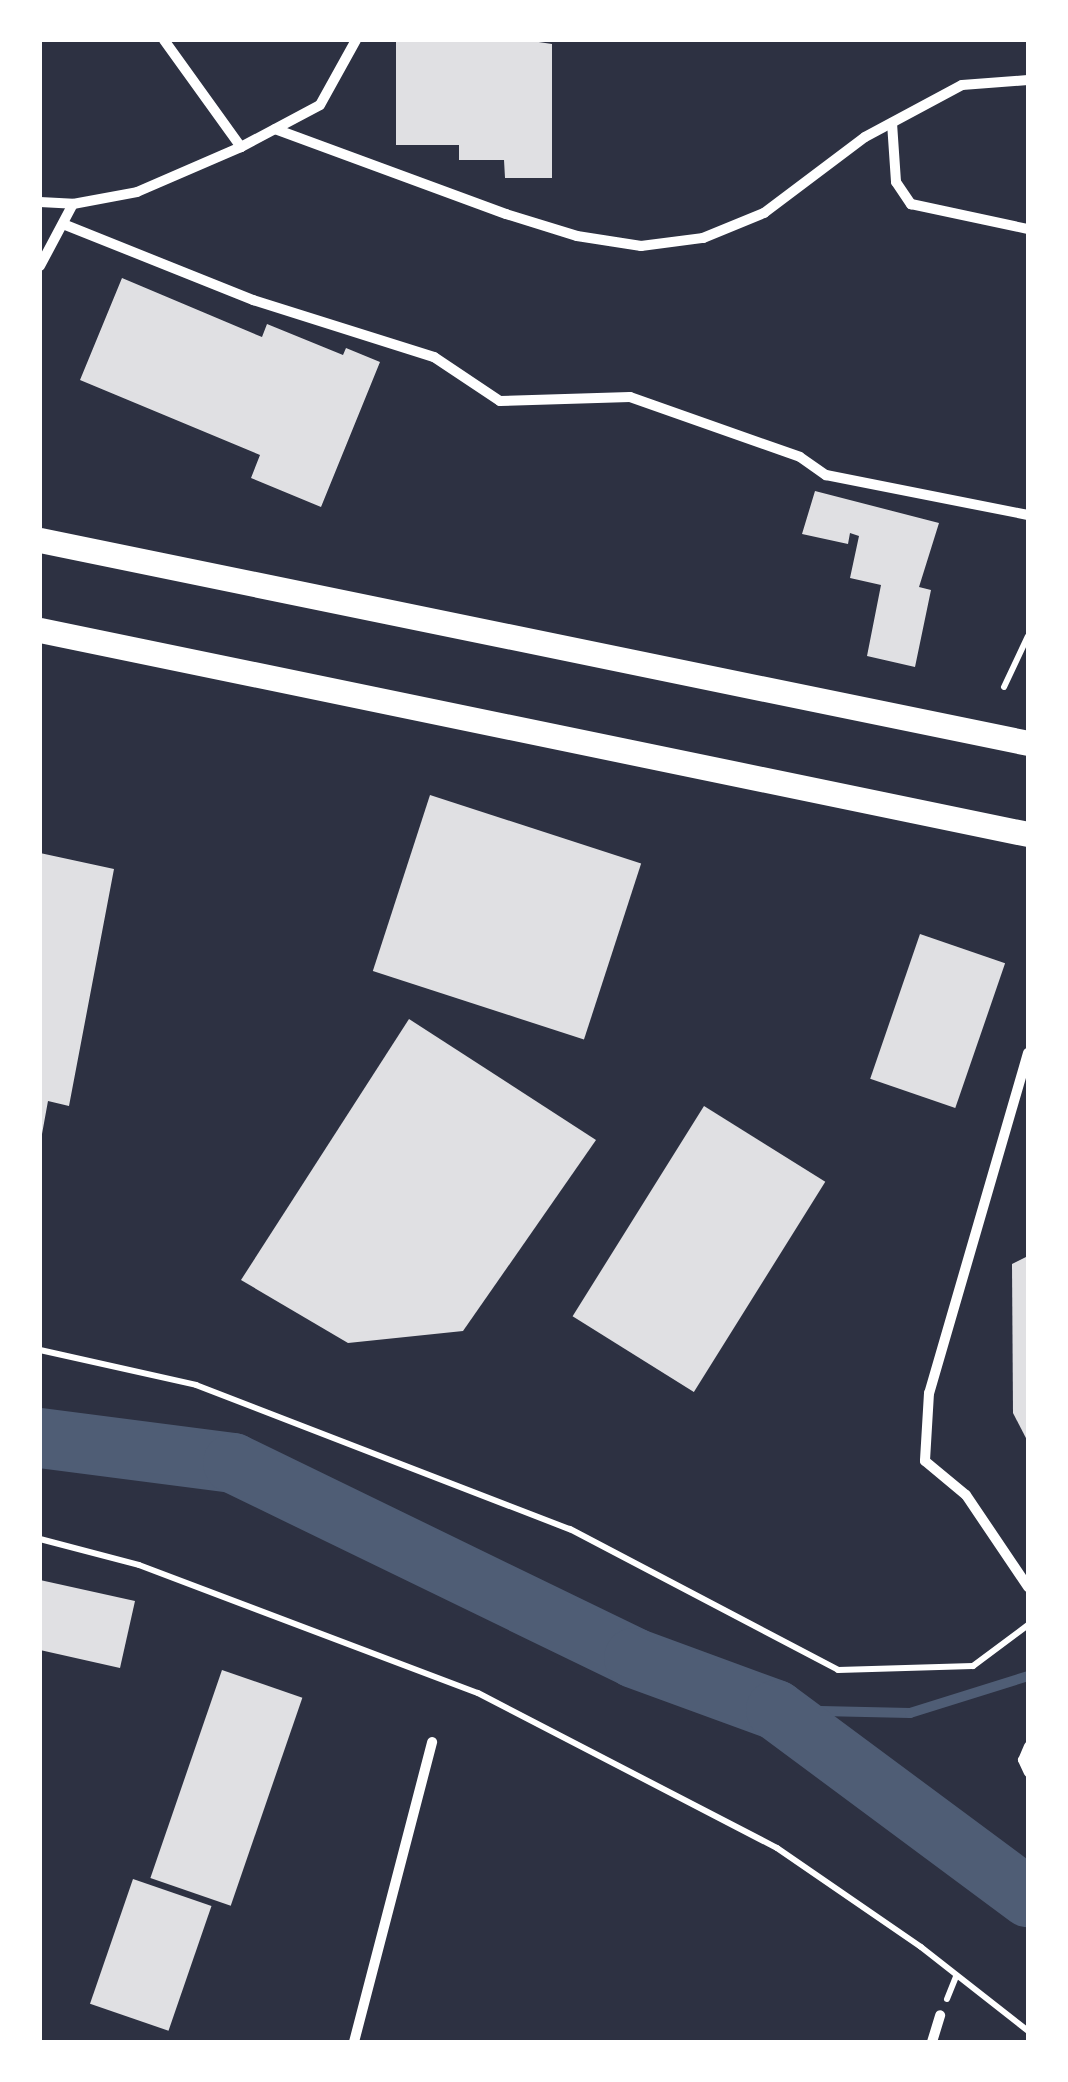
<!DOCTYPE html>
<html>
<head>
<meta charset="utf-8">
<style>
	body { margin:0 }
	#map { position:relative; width:1068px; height:2082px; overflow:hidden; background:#2d3142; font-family:"PT Sans Narrow",sans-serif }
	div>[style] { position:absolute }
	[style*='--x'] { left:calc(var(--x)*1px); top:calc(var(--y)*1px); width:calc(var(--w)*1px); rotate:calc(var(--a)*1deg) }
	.stream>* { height:10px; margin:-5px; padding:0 5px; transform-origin:5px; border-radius:5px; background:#4f5d75 }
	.river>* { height:60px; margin:-30px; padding:0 30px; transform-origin:30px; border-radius:30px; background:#4f5d75 }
	.building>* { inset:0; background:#e0e0e3; transform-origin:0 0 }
	.path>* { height:6px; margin:-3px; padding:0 3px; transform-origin:3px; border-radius:3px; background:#fff }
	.service>* { height:8px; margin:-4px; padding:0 4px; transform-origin:4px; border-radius:4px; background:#fff }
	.minor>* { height:10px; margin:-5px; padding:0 5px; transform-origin:5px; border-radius:5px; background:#fff }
	.trunk>* { height:25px; margin:-12.5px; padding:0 12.5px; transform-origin:12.5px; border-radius:12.5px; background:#fff }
	span { translate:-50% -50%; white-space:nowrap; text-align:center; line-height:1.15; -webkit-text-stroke:10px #fff; paint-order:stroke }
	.frame { position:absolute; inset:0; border:42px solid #fff; pointer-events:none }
</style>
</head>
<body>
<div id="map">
	<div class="stream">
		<div style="--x:776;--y:1710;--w:134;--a:1.3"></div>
		<div style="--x:910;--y:1713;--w:124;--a:-17.4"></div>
	</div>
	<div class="river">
		<div style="--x:40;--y:1438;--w:195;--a:7.4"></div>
		<div style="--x:233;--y:1463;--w:446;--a:25.9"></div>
		<div style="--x:634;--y:1658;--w:151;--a:20.1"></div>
		<div style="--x:776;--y:1710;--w:314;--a:36.6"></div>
	</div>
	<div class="building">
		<div style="clip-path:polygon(525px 40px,552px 44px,552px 178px,505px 178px,504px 160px,459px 160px,459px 145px,396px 145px,396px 41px)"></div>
		<div style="clip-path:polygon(122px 278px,262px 337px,267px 324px,343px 355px,346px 348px,380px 362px,321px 507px,251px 478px,260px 455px,80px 380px)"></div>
		<div style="clip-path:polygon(815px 491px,939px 523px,919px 587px,931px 590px,915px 667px,867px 656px,881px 585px,850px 578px,859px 536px,850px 533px,848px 544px,802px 534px)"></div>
		<div style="left:430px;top:795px;width:222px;height:185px;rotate:18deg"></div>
		<div style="clip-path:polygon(40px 853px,114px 869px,69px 1106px,48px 1101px,42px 1134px)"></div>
		<div style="left:920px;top:934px;width:90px;height:153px;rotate:19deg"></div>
		<div style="clip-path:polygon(409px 1019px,596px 1140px,463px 1331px,348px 1343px,241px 1280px)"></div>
		<div style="left:704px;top:1106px;width:143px;height:248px;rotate:32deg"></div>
		<div style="clip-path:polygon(1028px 1256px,1028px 1442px,1013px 1413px,1012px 1264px)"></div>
		<div style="clip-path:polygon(40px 1580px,135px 1601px,120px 1668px,40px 1650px)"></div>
		<div style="left:222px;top:1670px;width:85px;height:220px;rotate:19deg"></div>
		<div style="left:133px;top:1879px;width:83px;height:132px;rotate:19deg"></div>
	</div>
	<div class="path">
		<div style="--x:1004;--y:687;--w:56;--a:-64.8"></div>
		<div style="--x:40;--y:1350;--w:160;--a:12.6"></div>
		<div style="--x:196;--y:1385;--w:401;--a:21.1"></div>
		<div style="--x:570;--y:1529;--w:303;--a:27.7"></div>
		<div style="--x:838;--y:1670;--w:135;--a:-1.7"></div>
		<div style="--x:973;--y:1666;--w:69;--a:-36.7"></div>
		<div style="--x:40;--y:1539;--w:102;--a:14.7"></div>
		<div style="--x:139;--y:1565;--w:362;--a:20.7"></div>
		<div style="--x:478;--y:1693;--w:337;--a:27.4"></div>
		<div style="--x:777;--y:1848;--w:175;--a:34.5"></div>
		<div style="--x:921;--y:1947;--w:136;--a:38.1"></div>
		<div style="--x:947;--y:1999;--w:24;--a:-68"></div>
	</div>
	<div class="service">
		<div style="--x:1028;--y:1746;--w:15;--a:113"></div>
		<div style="--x:1022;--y:1760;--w:14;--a:65"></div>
	</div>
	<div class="minor">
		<div style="--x:164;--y:40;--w:132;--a:54.3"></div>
		<div style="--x:892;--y:123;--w:59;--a:86.1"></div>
		<div style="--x:896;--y:182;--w:27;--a:56"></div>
		<div style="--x:911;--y:204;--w:120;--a:12.1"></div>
		<div style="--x:275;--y:129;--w:246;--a:20.2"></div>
		<div style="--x:506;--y:214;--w:74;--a:17.2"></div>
		<div style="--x:577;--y:236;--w:65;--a:8.9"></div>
		<div style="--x:641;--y:246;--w:63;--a:-7.4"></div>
		<div style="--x:703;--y:238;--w:66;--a:-22.3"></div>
		<div style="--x:764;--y:213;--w:126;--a:-37"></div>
		<div style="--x:865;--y:137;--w:110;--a:-28.2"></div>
		<div style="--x:962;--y:85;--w:66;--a:-4.3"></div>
		<div style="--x:40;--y:202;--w:33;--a:3"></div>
		<div style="--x:73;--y:204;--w:65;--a:-10.6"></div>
		<div style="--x:137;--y:192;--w:113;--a:-23.4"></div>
		<div style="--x:241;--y:147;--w:89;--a:-28"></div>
		<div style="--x:320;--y:105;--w:74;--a:-61"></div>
		<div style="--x:63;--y:224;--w:205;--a:21.8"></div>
		<div style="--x:253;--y:300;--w:190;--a:17.5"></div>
		<div style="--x:434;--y:357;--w:79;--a:33.7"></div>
		<div style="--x:500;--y:401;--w:130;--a:-1.8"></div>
		<div style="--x:630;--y:397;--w:180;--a:19.4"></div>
		<div style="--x:800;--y:457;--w:32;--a:35"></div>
		<div style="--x:826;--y:475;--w:206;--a:11.2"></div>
		<div style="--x:40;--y:266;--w:70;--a:-62"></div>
		<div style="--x:1028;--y:1053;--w:354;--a:106.2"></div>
		<div style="--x:929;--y:1393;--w:68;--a:93.4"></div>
		<div style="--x:925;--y:1461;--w:53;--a:39.7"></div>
		<div style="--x:966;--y:1495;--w:111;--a:56"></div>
		<div style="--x:354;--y:2042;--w:310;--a:-75.4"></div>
		<div style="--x:932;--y:2042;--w:28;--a:-73"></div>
	</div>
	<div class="trunk">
		<div style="--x:40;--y:540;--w:1009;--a:11.61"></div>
		<div style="--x:40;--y:630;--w:1009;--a:11.67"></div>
	</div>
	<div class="frame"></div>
</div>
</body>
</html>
